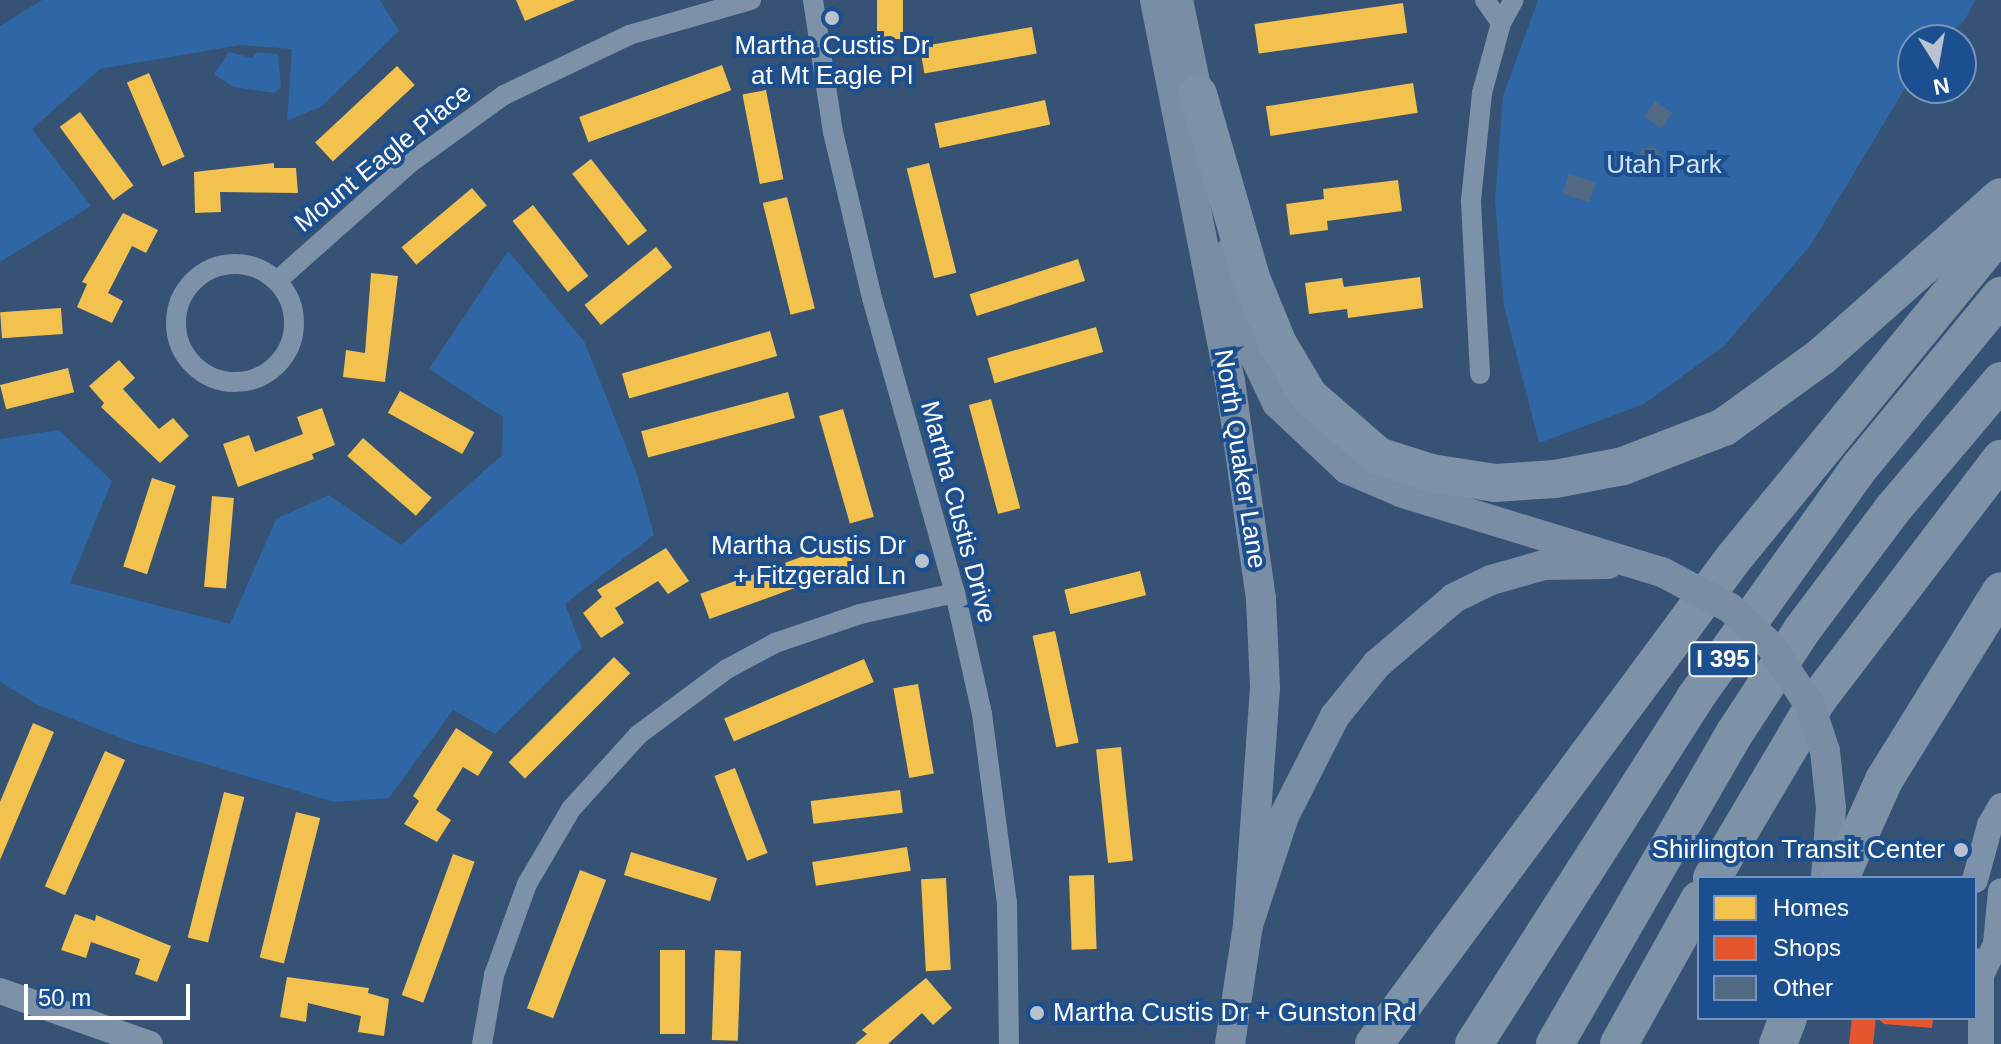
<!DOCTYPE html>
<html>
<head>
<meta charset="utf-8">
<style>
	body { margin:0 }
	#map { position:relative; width:2001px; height:1044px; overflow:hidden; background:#365274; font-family:Arial,sans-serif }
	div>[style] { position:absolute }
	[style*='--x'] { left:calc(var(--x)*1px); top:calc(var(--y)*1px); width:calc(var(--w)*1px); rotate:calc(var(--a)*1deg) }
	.green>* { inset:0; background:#2f66a5 }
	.homes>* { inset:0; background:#f2c14e; transform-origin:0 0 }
	.shops>* { inset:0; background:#e4572e }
	.building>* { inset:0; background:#526984; transform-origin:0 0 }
	.minor>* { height:20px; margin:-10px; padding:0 10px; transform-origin:10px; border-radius:10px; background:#7d92a8 }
	.minor>.ring { margin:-10px; padding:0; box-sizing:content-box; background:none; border:20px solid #7d92a8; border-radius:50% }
	.tertiary>* { height:26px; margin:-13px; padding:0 13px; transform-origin:13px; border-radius:13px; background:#7d92a8 }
	.secondary>* { height:30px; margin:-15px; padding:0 15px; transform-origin:15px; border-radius:15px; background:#798da4 }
	.motorway>* { height:38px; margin:-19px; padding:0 19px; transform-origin:19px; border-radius:19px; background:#7e92a7 }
	.secondary-bridge>* { height:30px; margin:-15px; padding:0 15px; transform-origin:15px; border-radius:15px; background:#798da4 }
	.dots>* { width:22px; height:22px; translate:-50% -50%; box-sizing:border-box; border:4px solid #1b4f8f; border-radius:50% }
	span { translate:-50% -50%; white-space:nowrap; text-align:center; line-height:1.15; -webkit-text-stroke:8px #1b4f8f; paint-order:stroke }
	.shield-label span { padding:2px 6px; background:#1b4f8f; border:2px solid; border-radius:6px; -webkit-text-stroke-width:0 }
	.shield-label { font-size:24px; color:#fff; font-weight:700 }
	.poi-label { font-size:26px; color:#fff }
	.right { translate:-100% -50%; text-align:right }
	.left { translate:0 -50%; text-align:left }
	.street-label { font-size:26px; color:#fff }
	.park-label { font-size:26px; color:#cfe3fa }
	.legend { position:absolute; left:1697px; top:876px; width:280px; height:144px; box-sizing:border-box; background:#1b4f8f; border:2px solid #7695bc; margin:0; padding:10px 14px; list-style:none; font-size:24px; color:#fff }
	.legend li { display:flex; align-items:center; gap:16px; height:40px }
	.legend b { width:40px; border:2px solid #7695bc }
	.north { position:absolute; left:1897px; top:24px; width:80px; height:80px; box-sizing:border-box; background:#1b4f8f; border:2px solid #7695bc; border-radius:50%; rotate:169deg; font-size:22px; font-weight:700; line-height:32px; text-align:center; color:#fff }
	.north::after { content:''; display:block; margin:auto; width:28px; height:36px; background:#b9c2ce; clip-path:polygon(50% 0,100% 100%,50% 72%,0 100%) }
	.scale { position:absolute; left:24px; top:984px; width:166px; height:36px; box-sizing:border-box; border:4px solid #fff; border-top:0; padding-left:10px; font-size:24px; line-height:28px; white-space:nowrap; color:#fff; -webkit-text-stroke:6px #1b4f8f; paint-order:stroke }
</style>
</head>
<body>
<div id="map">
	<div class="green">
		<div style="clip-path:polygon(42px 0,380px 0,399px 31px,322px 106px,287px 121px,292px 49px,240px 45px,100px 69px,32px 129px,91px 206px,0 262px,0 26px)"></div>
		<div style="clip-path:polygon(1538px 0,1976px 0,1964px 21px,1942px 40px,1913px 40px,1913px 75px,1810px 246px,1724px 346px,1644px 404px,1539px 443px,1504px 306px,1495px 200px,1503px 96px)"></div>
		<div style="clip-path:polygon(229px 52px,252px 58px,257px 52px,278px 54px,281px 87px,275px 93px,233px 87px,214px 74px)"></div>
		<div style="clip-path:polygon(508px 251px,584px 341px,637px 474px,654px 535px,565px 604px,582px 648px,495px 734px,453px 710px,389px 798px,334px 802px,128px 741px,40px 706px,0 682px,0 439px,59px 430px,112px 481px,70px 583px,230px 624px,276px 519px,329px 495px,401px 545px,502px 455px,503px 417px,429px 369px)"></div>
	</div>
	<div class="homes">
		<div style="clip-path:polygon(516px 0,575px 0,525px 21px)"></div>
		<div style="left:877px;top:0;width:26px;height:39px"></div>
		<div style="left:1403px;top:3px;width:30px;height:150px;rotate:82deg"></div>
		<div style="left:1032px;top:27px;width:27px;height:114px;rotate:80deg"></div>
		<div style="left:722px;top:65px;width:27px;height:152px;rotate:70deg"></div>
		<div style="left:397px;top:66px;width:26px;height:112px;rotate:47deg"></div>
		<div style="left:149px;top:73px;width:91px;height:24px;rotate:67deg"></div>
		<div style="left:1413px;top:83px;width:30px;height:149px;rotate:81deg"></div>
		<div style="left:766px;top:90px;width:91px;height:24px;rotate:79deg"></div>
		<div style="left:1045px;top:100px;width:25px;height:113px;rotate:78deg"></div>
		<div style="left:80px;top:112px;width:91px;height:25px;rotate:54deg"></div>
		<div style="left:591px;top:159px;width:91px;height:24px;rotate:52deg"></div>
		<div style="clip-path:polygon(274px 163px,274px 168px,296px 168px,298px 193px,220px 192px,221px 212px,195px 213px,194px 172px)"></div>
		<div style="left:929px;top:163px;width:113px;height:23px;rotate:76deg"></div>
		<div style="clip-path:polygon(1398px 180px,1402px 211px,1327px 221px,1328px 230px,1290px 235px,1286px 204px,1324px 199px,1323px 189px)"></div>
		<div style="left:472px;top:188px;width:23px;height:92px;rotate:50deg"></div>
		<div style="left:787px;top:197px;width:115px;height:25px;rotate:76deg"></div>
		<div style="left:533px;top:205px;width:90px;height:26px;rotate:52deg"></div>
		<div style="clip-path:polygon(123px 213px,158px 230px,146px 253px,132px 246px,108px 293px,123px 301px,112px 323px,77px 307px,87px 284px,82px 282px)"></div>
		<div style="left:656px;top:247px;width:26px;height:92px;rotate:51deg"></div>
		<div style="left:1078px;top:259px;width:23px;height:114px;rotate:72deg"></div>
		<div style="clip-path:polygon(371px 273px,398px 276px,385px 382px,343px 377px,346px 350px,365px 353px)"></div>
		<div style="clip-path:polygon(1420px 277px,1423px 308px,1348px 318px,1347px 309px,1309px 314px,1305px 283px,1342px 278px,1344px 287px)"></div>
		<div style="left:61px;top:308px;width:26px;height:61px;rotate:86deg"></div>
		<div style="left:1096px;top:327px;width:26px;height:113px;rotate:74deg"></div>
		<div style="left:770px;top:331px;width:26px;height:154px;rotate:74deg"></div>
		<div style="clip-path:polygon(119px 360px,135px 378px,123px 389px,159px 429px,173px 418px,189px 436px,160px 463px,101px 407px,104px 403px,89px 386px)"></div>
		<div style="left:68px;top:368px;width:25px;height:70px;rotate:76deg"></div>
		<div style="left:400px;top:391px;width:85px;height:25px;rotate:29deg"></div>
		<div style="left:788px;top:392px;width:27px;height:152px;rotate:75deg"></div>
		<div style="left:991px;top:399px;width:113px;height:23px;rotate:75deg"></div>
		<div style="clip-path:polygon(322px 408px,335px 445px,312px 454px,314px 459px,238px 487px,223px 444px,249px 435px,255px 452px,303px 434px,297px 417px)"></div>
		<div style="left:843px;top:409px;width:112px;height:25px;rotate:74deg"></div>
		<div style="left:363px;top:438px;width:91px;height:24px;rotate:41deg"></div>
		<div style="left:152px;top:478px;width:25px;height:93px;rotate:18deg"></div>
		<div style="left:212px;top:496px;width:22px;height:91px;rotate:5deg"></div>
		<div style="left:845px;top:541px;width:27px;height:154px;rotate:70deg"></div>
		<div style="clip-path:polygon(666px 548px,689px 581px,668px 594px,658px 581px,615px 608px,624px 623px,601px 638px,583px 613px,602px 597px,597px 590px)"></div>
		<div style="left:1140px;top:571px;width:25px;height:78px;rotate:76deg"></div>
		<div style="left:1055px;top:631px;width:114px;height:23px;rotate:78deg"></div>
		<div style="left:614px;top:657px;width:23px;height:149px;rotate:45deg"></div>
		<div style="left:864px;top:659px;width:25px;height:152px;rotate:67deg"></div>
		<div style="left:918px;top:684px;width:91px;height:25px;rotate:80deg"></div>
		<div style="clip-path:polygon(33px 723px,54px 732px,0 860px,0 802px)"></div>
		<div style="clip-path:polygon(456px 728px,493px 752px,478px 776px,463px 767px,436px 810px,451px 820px,437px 842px,404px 824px,419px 801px,413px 796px)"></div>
		<div style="left:1121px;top:747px;width:114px;height:25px;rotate:84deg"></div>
		<div style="left:105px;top:751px;width:22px;height:148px;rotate:24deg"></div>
		<div style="left:735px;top:768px;width:91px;height:22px;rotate:69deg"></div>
		<div style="left:900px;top:790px;width:23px;height:90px;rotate:83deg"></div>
		<div style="left:224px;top:792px;width:21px;height:150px;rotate:14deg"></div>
		<div style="left:296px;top:812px;width:25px;height:150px;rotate:14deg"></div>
		<div style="left:907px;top:847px;width:24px;height:96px;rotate:81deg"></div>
		<div style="left:631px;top:852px;width:90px;height:24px;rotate:17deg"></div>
		<div style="left:453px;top:854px;width:23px;height:150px;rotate:20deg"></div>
		<div style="left:580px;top:870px;width:28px;height:148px;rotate:21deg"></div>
		<div style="left:1094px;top:875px;width:74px;height:25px;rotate:88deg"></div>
		<div style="left:946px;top:878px;width:92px;height:25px;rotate:87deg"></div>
		<div style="clip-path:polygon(75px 914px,95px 921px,96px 915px,171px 946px,157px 982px,135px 974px,140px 959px,91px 942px,86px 958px,61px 950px)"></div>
		<div style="left:660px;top:950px;width:25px;height:84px"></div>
		<div style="left:715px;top:950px;width:26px;height:90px;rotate:2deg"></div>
		<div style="clip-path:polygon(287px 977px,369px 988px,368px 993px,389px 999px,384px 1036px,358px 1032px,361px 1016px,308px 1003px,306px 1022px,280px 1017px)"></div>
		<div style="clip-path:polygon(926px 978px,952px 1008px,933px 1025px,922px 1013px,888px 1044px,855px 1044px,867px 1034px,862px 1030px)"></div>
	</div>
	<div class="shops">
		<div style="clip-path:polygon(1852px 1018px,1876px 1018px,1873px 1044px,1849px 1044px)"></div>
		<div style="clip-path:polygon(1877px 1018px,1933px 1018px,1932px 1028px,1884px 1024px)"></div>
	</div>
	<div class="building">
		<div style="left:1655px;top:101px;width:21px;height:19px;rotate:35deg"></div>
		<div style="clip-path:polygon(1652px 146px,1661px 154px,1659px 166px,1647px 169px,1638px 161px,1641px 149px)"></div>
		<div style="left:1569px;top:174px;width:28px;height:21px;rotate:17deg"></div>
	</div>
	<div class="minor">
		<div style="--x:813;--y:0;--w:134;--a:81.4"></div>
		<div style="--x:833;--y:132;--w:171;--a:76.8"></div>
		<div style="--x:872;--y:298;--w:306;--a:74.3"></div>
		<div style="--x:955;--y:593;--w:124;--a:77.4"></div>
		<div style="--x:982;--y:714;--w:191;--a:82.5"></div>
		<div style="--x:1007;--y:903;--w:141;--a:89.2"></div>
		<div style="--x:1485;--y:0;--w:28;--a:55"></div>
		<div class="ring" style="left:176px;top:264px;width:98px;height:98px"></div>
		<div style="--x:278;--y:280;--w:176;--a:-41.6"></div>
		<div style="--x:410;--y:163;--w:116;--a:-35.9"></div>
		<div style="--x:504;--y:95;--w:139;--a:-25.6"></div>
		<div style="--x:629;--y:35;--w:127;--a:-16"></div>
		<div style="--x:1480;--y:374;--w:174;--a:-93"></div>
		<div style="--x:1471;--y:200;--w:108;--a:-84.1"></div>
		<div style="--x:1482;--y:93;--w:73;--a:-74.8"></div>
		<div style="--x:1501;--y:23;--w:26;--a:-61"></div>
		<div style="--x:482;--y:1044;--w:70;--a:-80.1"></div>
		<div style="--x:494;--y:975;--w:97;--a:-70.1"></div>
		<div style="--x:527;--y:884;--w:87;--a:-59.6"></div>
		<div style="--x:571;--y:809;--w:100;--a:-47.8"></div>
		<div style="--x:638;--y:735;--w:111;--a:-36.6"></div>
		<div style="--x:727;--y:669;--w:55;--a:-28.4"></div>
		<div style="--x:775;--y:643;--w:90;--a:-18.8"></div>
		<div style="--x:860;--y:614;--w:97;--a:-12.5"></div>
	</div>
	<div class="tertiary">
		<div style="--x:1975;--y:880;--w:57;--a:-74.7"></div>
		<div style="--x:1990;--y:825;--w:22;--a:-60"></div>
		<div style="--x:1975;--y:961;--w:15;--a:67"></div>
		<div style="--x:1981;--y:975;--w:69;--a:90"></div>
		<div style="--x:1981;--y:975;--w:34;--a:-64"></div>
		<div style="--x:1996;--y:944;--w:53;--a:-84.6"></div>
		<div style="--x:0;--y:991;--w:159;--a:19.5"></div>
	</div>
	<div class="secondary">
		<div style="--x:1155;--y:0;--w:388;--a:78.9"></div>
		<div style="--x:1230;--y:381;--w:220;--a:81.9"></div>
		<div style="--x:1261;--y:599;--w:89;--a:87.4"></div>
		<div style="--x:1265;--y:688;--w:238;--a:94.1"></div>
		<div style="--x:1178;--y:0;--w:117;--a:78.2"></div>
		<div style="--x:1229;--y:253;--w:107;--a:76"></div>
		<div style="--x:1255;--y:357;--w:51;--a:64.4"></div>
		<div style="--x:1277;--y:403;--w:96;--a:43.3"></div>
		<div style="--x:1347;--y:469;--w:61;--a:23.2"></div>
		<div style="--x:1403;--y:493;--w:271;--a:17"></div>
		<div style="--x:1825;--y:751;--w:57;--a:84"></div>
		<div style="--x:1831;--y:808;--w:70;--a:94.1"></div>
		<div style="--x:1230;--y:1044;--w:120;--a:-81.4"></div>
		<div style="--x:1248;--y:925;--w:115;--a:-71.7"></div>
		<div style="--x:1284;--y:816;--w:112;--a:-63"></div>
		<div style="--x:1335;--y:716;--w:67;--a:-51.1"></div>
		<div style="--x:1377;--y:664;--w:101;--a:-40.6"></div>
		<div style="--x:1454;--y:598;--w:41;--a:-25.9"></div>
		<div style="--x:1491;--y:580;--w:55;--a:-15.8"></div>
		<div style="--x:1544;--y:565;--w:64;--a:-0.9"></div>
	</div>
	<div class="motorway">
		<div style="--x:1198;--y:94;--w:191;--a:73.9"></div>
		<div style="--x:1251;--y:278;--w:71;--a:67.8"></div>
		<div style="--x:1278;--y:344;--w:61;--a:59.2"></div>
		<div style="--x:1309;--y:396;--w:91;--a:41"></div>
		<div style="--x:1378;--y:456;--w:56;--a:17.8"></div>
		<div style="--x:1431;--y:473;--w:65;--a:8.9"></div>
		<div style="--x:1495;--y:483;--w:60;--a:-3.8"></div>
		<div style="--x:1555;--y:479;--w:69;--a:-10.8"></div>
		<div style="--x:1623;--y:466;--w:108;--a:-21.1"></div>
		<div style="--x:1724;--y:427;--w:121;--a:-35.9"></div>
		<div style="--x:1822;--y:356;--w:239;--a:-41.6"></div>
		<div style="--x:1712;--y:878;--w:208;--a:-59.4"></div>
		<div style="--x:1818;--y:699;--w:302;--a:-52.7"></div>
		<div style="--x:1840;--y:878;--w:107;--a:-65.8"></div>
		<div style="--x:1884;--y:780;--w:222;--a:-58.2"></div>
		<div style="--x:1374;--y:1044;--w:603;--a:-53.49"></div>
		<div style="--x:1733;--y:559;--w:423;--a:-50.7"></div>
		<div style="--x:1474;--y:1044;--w:411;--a:-57.4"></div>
		<div style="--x:1695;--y:698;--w:284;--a:-54.5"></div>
		<div style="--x:1860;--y:467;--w:222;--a:-50.5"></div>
		<div style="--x:1555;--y:1044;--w:358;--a:-60"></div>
		<div style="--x:1734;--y:734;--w:124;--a:-56.8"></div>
		<div style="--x:1802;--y:630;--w:150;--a:-53.1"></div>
		<div style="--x:1892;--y:510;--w:169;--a:-49.8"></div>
		<div style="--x:1619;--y:1044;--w:165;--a:-60.9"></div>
		<div style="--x:1778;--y:1044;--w:28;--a:-69"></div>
	</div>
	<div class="secondary-bridge">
		<div style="--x:1662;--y:572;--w:77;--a:27.9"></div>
		<div style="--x:1730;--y:608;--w:54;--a:42.8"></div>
		<div style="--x:1770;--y:645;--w:73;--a:56.7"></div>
		<div style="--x:1810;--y:706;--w:47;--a:71.6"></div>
	</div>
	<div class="dots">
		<div style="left:832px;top:18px;background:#b9c2ce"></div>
		<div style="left:922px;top:561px;background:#b9c2ce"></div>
		<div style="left:1961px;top:850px;background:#b9c2ce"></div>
		<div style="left:1037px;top:1013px;background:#b9c2ce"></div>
	</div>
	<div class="shield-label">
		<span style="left:1723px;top:659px">I 395</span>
	</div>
	<div class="poi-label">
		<span style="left:832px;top:61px">Martha Custis Dr<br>at Mt Eagle Pl</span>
		<span class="right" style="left:906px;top:561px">Martha Custis Dr<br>+ Fitzgerald Ln</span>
		<span class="right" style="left:1945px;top:850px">Shirlington Transit Center</span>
		<span class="left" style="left:1053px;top:1013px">Martha Custis Dr + Gunston Rd</span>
	</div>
	<div class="street-label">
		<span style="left:383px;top:158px;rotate:-39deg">Mount Eagle Place</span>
		<span style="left:1240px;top:459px;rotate:81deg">North Quaker Lane</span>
		<span style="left:958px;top:512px;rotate:75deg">Martha Custis Drive</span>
	</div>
	<div class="park-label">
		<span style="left:1664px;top:165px">Utah Park</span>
	</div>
	<ul class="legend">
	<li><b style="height:22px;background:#f2c14e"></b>Homes</li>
	<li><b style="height:22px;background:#e4572e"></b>Shops</li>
	<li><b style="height:22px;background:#526984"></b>Other</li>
	</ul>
	<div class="north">N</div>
	<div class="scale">50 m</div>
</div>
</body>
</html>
